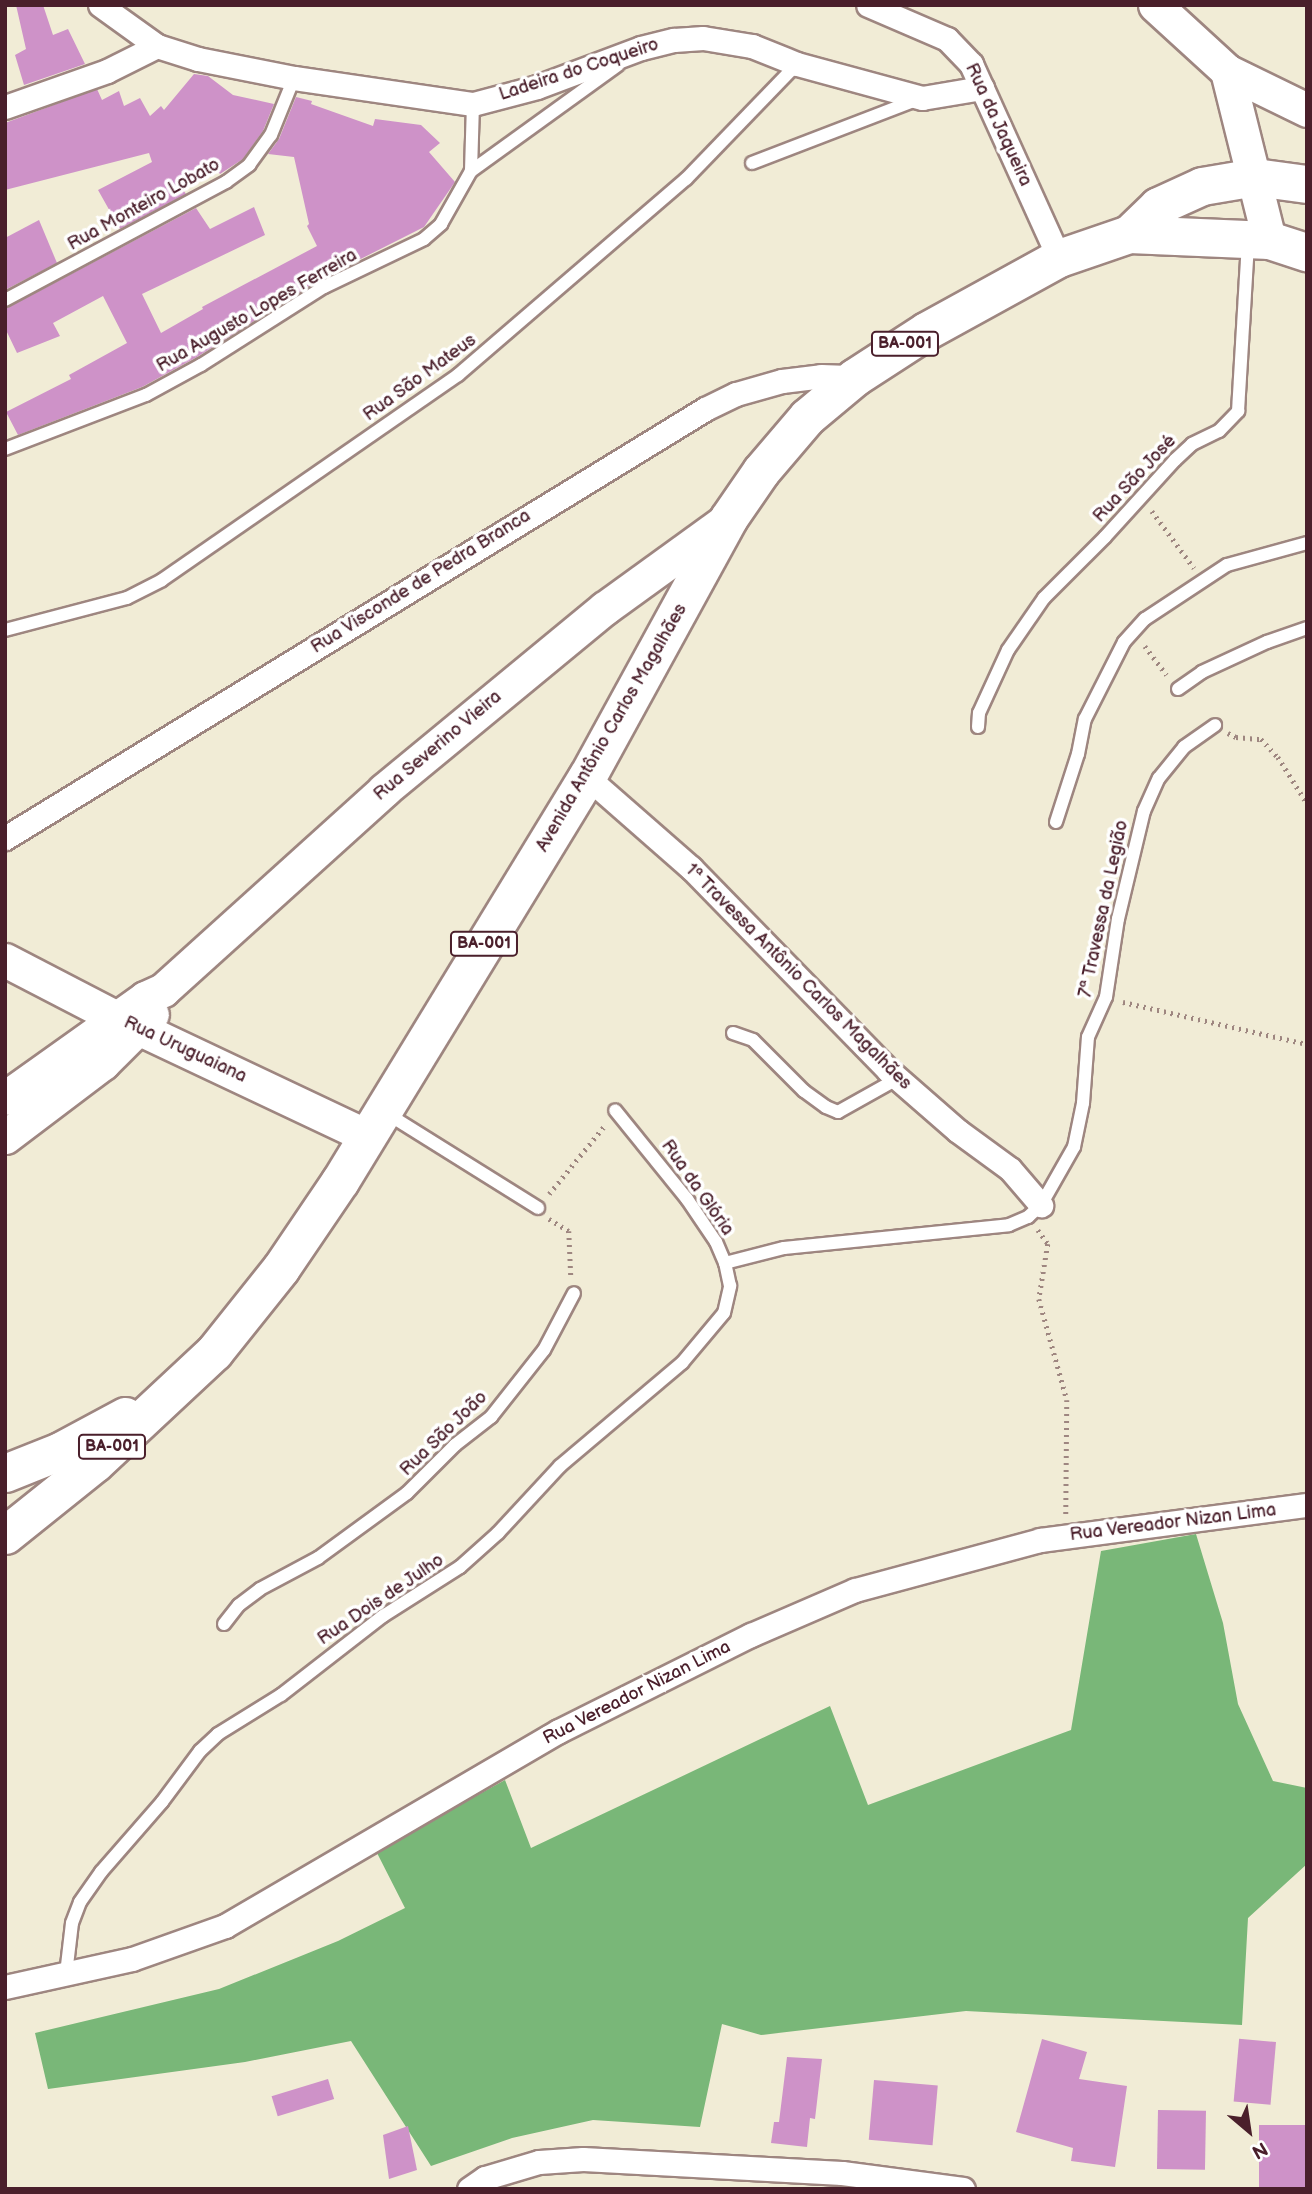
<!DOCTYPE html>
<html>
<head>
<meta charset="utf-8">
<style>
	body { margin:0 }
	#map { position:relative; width:1312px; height:2194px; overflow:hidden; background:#f1ecd6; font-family:"Balsamiq Sans",sans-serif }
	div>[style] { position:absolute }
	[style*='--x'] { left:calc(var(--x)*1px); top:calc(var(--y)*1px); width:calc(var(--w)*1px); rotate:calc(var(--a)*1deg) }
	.forest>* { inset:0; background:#79b778 }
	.building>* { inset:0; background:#ce92c8; transform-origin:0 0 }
	.path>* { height:4.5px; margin-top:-2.25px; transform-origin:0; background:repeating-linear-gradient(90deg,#9e8680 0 2px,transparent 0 7px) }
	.roads { filter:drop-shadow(2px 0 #9e8680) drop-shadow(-2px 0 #9e8680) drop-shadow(0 2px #9e8680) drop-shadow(0 -2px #9e8680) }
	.lane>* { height:12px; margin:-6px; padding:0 6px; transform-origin:6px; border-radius:6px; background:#fff }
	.street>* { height:23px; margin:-11.5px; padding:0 11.5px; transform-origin:11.5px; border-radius:11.5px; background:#fff }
	.secondary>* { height:33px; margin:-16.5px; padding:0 16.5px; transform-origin:16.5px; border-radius:16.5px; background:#fff }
	.primary>* { height:37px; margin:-18.5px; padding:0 18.5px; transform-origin:18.5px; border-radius:18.5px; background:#fff }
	span { translate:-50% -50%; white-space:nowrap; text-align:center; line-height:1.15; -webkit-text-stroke:7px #fff; paint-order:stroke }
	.shield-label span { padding:2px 5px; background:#fff; border:2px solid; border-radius:5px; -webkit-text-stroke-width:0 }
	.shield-label { font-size:16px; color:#4a1f2b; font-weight:700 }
	.street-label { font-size:18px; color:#4a1f2b }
	.frame { position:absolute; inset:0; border:7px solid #4a1f2b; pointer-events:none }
	.north { position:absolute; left:1214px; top:2096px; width:70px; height:70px; -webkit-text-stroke:5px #fff; paint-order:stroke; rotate:151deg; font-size:19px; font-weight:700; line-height:28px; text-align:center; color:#4a1f2b }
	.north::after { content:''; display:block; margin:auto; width:24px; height:32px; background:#4a1f2b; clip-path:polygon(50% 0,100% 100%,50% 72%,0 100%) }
</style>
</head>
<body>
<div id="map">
	<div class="forest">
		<div style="clip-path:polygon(1196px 1534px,1223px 1623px,1238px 1704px,1273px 1781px,1307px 1788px,1307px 1864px,1248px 1918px,1242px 2025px,966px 2011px,761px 2035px,722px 2024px,700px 2127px,593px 2120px,512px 2138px,431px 2166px,351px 2041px,245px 2062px,48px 2089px,35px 2033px,219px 1989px,338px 1941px,405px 1908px,376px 1851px,505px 1780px,531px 1848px,830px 1706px,868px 1805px,1071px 1730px,1101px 1551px)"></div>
	</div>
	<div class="building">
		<div style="clip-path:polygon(16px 5px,43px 5px,53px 35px,68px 29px,85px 64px,24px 85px,15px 55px,26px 49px)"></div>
		<div style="clip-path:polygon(194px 74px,208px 76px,233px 95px,274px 104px,263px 131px,243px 159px,220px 174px,215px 168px,181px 187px,186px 194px,120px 229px,98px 190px,152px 162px,149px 153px,5px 190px,5px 123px,97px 89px,102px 100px,119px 91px,124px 106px,140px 98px,150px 116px,161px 106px,164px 110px)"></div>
		<div style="clip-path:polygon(296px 97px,312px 101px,311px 104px,373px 126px,375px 119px,421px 125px,440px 143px,429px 152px,455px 182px,424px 227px,319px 280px,197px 357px,142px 387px,18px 435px,6px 412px,71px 379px,69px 375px,127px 343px,103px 296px,53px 323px,60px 336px,17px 353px,5px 328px,5px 309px,196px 208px,210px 229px,254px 207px,265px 235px,142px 294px,161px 333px,203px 309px,202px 307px,317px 246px,307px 226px,309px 224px,294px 157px,268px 154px,279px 139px)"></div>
		<div style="clip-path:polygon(39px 220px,57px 263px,5px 290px,5px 238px)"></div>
		<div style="clip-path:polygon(1042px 2039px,1087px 2052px,1079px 2079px,1127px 2086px,1115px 2167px,1071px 2161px,1073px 2148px,1016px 2132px)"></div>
		<div style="left:1276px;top:2042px;width:63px;height:37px;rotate:95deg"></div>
		<div style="clip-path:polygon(787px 2057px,822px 2059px,815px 2119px,810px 2118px,807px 2147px,771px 2143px,774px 2122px,779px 2122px)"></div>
		<div style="left:328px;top:2079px;width:21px;height:59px;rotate:73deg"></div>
		<div style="left:874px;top:2080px;width:64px;height:60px;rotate:5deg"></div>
		<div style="left:1158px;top:2110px;width:48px;height:59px;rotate:1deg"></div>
		<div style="left:1259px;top:2125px;width:48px;height:64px"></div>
		<div style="clip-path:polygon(408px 2126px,417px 2170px,389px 2179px,383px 2135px)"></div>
	</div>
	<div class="path">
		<div style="--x:1152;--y:511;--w:71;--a:53.6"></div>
		<div style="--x:1145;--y:646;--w:36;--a:53"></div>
		<div style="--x:1228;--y:733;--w:9;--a:27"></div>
		<div style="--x:1236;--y:737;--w:25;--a:5"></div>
		<div style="--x:1261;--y:739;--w:25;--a:47"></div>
		<div style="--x:1278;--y:757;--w:54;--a:57.8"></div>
		<div style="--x:1123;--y:1002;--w:189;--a:12.9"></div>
		<div style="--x:549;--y:1194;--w:89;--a:-50.9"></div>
		<div style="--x:549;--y:1219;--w:23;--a:31"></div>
		<div style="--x:569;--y:1231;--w:45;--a:87.5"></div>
		<div style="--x:1038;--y:1230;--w:17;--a:54"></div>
		<div style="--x:1048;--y:1244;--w:56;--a:99.3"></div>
		<div style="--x:1039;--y:1299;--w:105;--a:74.5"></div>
		<div style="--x:1067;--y:1400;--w:115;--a:90.5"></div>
	</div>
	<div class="roads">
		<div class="lane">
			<div style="--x:752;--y:163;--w:179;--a:-21"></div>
			<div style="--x:471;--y:171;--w:181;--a:-35.8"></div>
			<div style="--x:5;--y:300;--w:251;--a:-28.1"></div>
			<div style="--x:226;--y:182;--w:29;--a:-36"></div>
			<div style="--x:249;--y:165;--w:37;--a:-54"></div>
			<div style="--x:271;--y:135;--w:61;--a:-68"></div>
			<div style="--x:5;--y:449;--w:151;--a:-21"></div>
			<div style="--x:146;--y:395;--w:63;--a:-28.6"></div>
			<div style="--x:201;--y:365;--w:146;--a:-32.4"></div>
			<div style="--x:324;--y:287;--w:111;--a:-25.6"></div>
			<div style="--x:424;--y:239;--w:23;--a:-41"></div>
			<div style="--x:441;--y:224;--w:61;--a:-60.5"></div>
			<div style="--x:471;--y:171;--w:67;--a:-88.3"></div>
			<div style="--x:5;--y:630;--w:126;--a:-14.7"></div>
			<div style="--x:127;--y:598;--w:39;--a:-27"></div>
			<div style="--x:162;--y:580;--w:360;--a:-34.7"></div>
			<div style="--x:458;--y:375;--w:301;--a:-40.7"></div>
			<div style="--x:686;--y:179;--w:160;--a:-46"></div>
			<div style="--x:1178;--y:689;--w:29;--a:-35"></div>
			<div style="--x:1202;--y:672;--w:72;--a:-24.8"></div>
			<div style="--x:1267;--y:642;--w:42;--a:-19.3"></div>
			<div style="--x:978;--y:727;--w:14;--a:-86"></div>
			<div style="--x:979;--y:713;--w:69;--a:-65.3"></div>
			<div style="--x:1008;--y:650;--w:63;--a:-55.3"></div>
			<div style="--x:1044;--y:598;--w:86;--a:-45"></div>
			<div style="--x:1105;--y:537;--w:104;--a:-47.7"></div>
			<div style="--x:1175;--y:460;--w:23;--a:-43"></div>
			<div style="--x:1192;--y:444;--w:30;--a:-26"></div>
			<div style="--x:1219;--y:431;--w:28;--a:-46"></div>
			<div style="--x:1238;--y:411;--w:169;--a:-86.6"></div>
			<div style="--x:1056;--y:822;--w:71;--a:-72.1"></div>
			<div style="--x:1078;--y:754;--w:36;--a:-79"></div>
			<div style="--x:1085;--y:719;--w:86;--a:-63.1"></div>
			<div style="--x:1124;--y:642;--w:31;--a:-48"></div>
			<div style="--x:1145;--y:619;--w:98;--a:-33.4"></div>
			<div style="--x:1227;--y:565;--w:83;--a:-15.4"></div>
			<div style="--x:733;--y:1033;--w:21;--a:19"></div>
			<div style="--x:753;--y:1040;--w:72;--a:45"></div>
			<div style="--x:804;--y:1091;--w:27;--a:36"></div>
			<div style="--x:826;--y:1107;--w:13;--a:23"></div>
			<div style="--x:838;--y:1112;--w:68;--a:-29.2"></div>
			<div style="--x:399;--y:1121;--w:164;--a:32"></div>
			<div style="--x:725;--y:1263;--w:61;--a:-14.3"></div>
			<div style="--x:784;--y:1248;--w:226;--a:-5.8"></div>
			<div style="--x:1009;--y:1225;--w:21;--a:-23"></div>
			<div style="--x:1028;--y:1217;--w:18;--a:-43"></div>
			<div style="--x:1041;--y:1205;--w:67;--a:-60.4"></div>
			<div style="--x:1074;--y:1147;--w:45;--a:-78.4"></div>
			<div style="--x:1083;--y:1103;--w:66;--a:-85.7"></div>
			<div style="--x:1088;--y:1037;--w:44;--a:-65.8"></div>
			<div style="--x:1106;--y:997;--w:79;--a:-81.3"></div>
			<div style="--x:1118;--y:919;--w:111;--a:-76.5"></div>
			<div style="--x:1144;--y:811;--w:36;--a:-66"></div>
			<div style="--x:1159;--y:778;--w:40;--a:-51"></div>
			<div style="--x:1184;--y:747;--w:38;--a:-35"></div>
			<div style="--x:224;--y:1624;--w:24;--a:-52"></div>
			<div style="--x:239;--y:1605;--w:26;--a:-37"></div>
			<div style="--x:260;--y:1589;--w:66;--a:-28.1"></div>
			<div style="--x:318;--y:1558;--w:110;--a:-36.1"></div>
			<div style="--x:407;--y:1493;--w:68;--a:-45"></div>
			<div style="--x:455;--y:1445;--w:46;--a:-37.9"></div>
			<div style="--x:491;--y:1417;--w:85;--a:-51.7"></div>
			<div style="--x:544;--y:1350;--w:64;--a:-62.2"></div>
			<div style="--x:66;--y:1974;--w:51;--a:-83.3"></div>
			<div style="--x:72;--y:1923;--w:22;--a:-69"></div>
			<div style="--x:80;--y:1902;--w:37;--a:-55"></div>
			<div style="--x:101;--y:1872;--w:93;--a:-48.9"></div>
			<div style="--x:162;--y:1802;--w:64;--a:-53.3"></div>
			<div style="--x:200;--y:1751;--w:25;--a:-43"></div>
			<div style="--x:218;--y:1734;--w:74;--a:-31.8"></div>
			<div style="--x:281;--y:1695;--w:129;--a:-37.8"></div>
			<div style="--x:383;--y:1616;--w:91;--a:-32.5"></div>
			<div style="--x:460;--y:1567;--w:51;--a:-41.8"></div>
			<div style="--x:498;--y:1533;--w:91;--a:-47.2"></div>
			<div style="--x:560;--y:1466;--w:160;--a:-40.2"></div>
			<div style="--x:682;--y:1363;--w:65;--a:-50"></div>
			<div style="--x:724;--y:1313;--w:28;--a:-77"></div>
			<div style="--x:730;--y:1286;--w:24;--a:-102"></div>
			<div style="--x:725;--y:1263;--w:23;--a:-113"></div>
			<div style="--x:716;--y:1242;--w:52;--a:-124"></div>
			<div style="--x:687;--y:1199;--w:114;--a:-129"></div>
		</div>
		<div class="street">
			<div style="--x:100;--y:5;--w:70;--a:35.7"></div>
			<div style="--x:157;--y:46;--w:43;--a:17.6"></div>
			<div style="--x:198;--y:59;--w:98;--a:11.2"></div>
			<div style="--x:294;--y:78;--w:181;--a:8.3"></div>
			<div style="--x:473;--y:104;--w:66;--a:-14.9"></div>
			<div style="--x:537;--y:87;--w:111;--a:-20.6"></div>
			<div style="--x:641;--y:48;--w:34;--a:-14"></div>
			<div style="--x:674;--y:40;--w:29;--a:-4"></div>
			<div style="--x:703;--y:38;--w:50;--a:9.3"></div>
			<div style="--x:752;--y:46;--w:48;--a:21.8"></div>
			<div style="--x:797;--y:64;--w:130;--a:15.2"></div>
			<div style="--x:922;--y:98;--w:61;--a:-9.5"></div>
			<div style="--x:868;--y:5;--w:86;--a:23.3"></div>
			<div style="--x:947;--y:39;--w:35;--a:46"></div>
			<div style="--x:971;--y:64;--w:213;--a:65.6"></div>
			<div style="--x:5;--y:107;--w:108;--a:-19.4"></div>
			<div style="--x:107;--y:71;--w:56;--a:-26.6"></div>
			<div style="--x:587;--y:777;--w:138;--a:41.2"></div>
			<div style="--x:691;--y:868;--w:282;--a:45.7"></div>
			<div style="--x:888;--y:1070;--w:93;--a:41.1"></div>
			<div style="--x:958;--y:1131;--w:64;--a:36.2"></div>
			<div style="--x:1010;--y:1169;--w:48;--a:49.3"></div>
			<div style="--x:5;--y:838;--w:821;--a:-31.5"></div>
			<div style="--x:705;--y:409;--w:34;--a:-26"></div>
			<div style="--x:736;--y:394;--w:48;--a:-15.8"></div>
			<div style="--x:782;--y:381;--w:39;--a:-7"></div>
			<div style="--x:821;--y:376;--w:34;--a:2"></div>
			<div style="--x:5;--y:1987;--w:130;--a:-12.4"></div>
			<div style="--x:132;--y:1959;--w:99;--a:-19.5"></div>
			<div style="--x:225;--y:1926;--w:387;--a:-30.3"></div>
			<div style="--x:559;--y:1731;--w:215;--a:-26.6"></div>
			<div style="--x:751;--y:1635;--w:113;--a:-23.4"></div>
			<div style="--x:855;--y:1590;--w:192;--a:-15.1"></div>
			<div style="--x:1040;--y:1540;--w:269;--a:-7.5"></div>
			<div style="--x:469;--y:2189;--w:19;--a:-35"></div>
			<div style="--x:485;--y:2178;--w:56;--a:-16.5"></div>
			<div style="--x:539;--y:2162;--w:44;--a:-3.9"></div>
			<div style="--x:583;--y:2159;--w:259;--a:3.1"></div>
			<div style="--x:842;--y:2173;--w:122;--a:7.5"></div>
		</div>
		<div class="secondary">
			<div style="--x:1155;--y:5;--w:98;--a:42.5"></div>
			<div style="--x:1227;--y:71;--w:89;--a:26"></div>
			<div style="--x:1227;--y:71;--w:174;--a:76"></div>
			<div style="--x:5;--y:960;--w:126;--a:27.4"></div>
			<div style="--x:117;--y:1018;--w:276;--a:25.3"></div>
			<div style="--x:5;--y:1098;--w:172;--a:-35.5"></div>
			<div style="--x:145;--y:998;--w:20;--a:-24"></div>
			<div style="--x:163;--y:990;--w:298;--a:-42.1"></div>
			<div style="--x:384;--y:790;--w:286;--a:-39.5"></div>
			<div style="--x:605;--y:608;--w:152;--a:-35.9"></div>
			<div style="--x:5;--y:1137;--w:123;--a:-37.1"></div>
			<div style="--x:103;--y:1063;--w:69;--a:-45"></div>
		</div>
		<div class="primary">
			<div style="--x:1129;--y:234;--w:40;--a:-44"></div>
			<div style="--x:1158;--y:206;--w:48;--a:-24.4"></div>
			<div style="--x:1202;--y:186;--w:54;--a:-9.6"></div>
			<div style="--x:1255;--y:177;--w:52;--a:7.7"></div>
			<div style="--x:5;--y:1473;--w:59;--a:-21.8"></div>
			<div style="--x:60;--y:1451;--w:74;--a:-28.3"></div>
			<div style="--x:5;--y:1535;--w:115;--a:-38.7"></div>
			<div style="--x:95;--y:1463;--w:163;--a:-43"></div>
			<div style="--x:214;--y:1352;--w:107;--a:-51.4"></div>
			<div style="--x:281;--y:1268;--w:105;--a:-55.9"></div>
			<div style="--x:340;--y:1181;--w:474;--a:-58.6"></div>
			<div style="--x:587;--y:777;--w:294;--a:-61.3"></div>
			<div style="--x:728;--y:519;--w:58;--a:-55.5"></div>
			<div style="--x:761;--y:471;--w:71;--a:-49.6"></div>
			<div style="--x:807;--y:417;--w:62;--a:-39.8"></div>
			<div style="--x:855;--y:377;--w:85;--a:-32.9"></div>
			<div style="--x:926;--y:331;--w:152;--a:-28.8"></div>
			<div style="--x:1059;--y:258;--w:74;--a:-18.9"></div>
			<div style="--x:1129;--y:234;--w:140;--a:2.5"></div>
			<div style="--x:1269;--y:240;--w:40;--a:18"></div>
		</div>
	</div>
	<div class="shield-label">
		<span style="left:905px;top:344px">BA-001</span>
		<span style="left:484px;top:944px">BA-001</span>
		<span style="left:112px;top:1447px">BA-001</span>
	</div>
	<div class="street-label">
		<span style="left:579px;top:70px;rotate:-18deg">Ladeira do Coqueiro</span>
		<span style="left:998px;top:125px;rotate:65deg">Rua da Jaqueira</span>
		<span style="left:144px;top:205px;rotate:-29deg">Rua Monteiro Lobato</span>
		<span style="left:257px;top:311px;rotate:-30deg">Rua Augusto Lopes Ferreira</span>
		<span style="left:420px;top:378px;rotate:-36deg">Rua São Mateus</span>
		<span style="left:1135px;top:479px;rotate:-47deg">Rua São José</span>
		<span style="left:421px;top:582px;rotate:-32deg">Rua Visconde de Pedra Branca</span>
		<span style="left:612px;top:728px;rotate:-60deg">Avenida Antônio Carlos Magalhães</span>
		<span style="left:438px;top:746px;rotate:-40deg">Rua Severino Vieira</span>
		<span style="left:1104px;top:909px;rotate:-78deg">7ª Travessa da Legião</span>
		<span style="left:798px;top:977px;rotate:45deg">1ª Travessa Antônio Carlos Magalhães</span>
		<span style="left:185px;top:1050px;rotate:25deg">Rua Uruguaiana</span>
		<span style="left:697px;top:1188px;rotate:55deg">Rua da Glória</span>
		<span style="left:444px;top:1434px;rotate:-44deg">Rua São João</span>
		<span style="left:1173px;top:1523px;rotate:-7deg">Rua Vereador Nizan Lima</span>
		<span style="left:381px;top:1600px;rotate:-34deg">Rua Dois de Julho</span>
		<span style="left:637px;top:1693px;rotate:-27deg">Rua Vereador Nizan Lima</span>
	</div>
	<div class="frame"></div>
	<div class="north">N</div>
</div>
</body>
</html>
